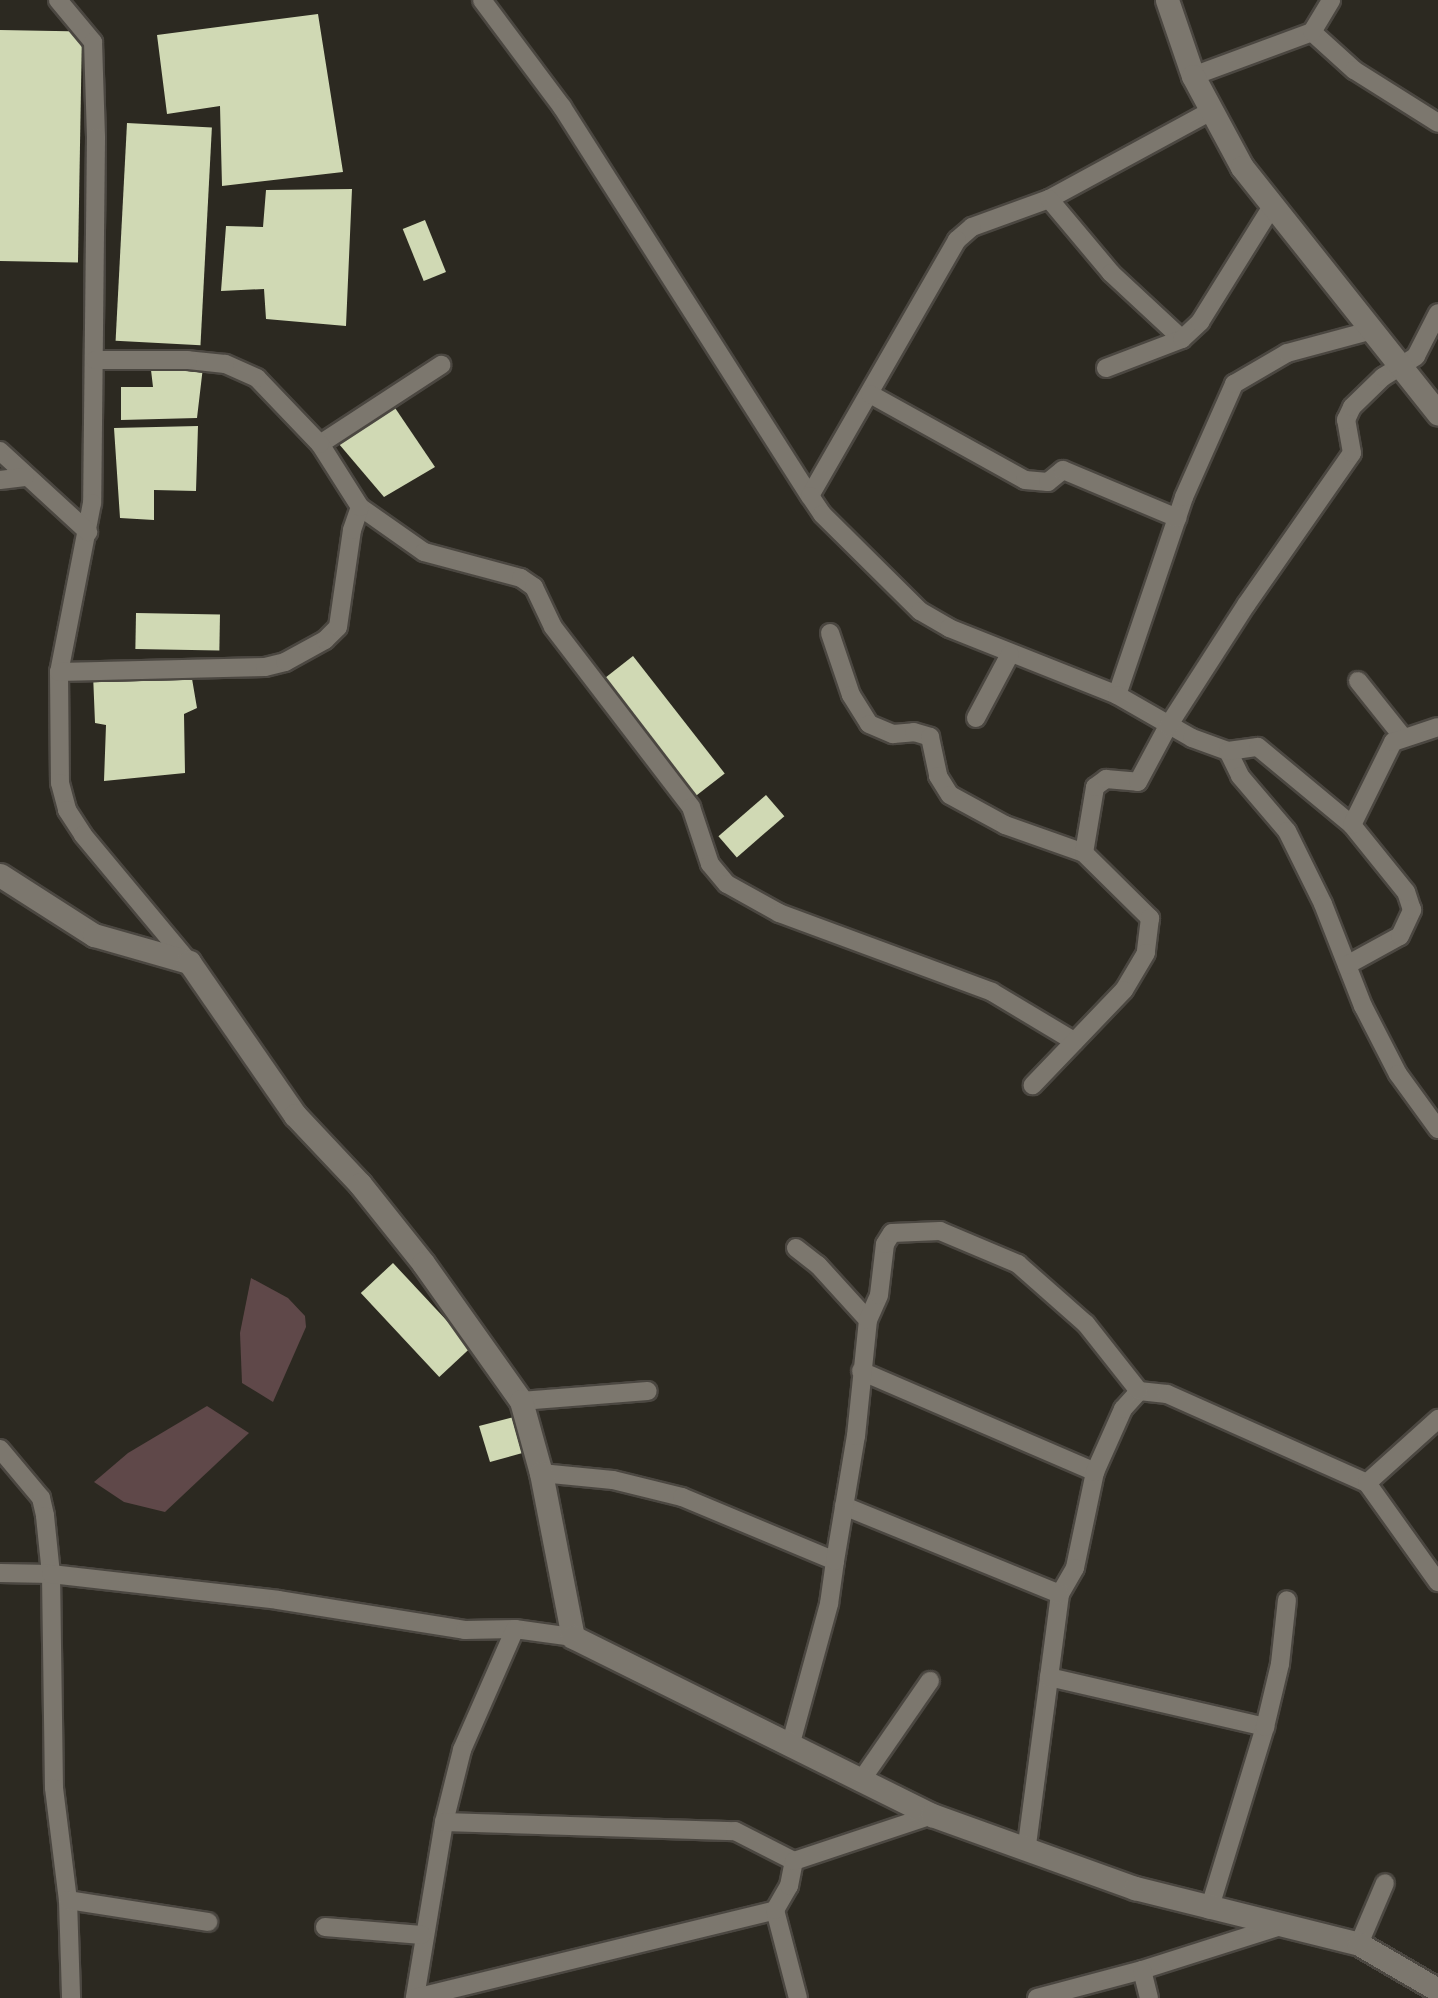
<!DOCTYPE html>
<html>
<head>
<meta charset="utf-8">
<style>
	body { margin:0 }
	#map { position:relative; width:1438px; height:1998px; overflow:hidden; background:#2c2921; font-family:Jost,sans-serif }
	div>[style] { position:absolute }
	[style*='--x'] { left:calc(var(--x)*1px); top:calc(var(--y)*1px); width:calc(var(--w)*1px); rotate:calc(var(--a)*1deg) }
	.green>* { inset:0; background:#5f4849 }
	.building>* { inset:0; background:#d0d9b4; transform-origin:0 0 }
	.roads { filter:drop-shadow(2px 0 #4b4741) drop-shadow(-2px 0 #4b4741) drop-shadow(0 2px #4b4741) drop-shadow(0 -2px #4b4741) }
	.minor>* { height:18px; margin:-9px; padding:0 9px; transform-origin:9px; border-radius:9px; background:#7c776e }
	.tertiary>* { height:23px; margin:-11.5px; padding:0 11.5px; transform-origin:11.5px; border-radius:11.5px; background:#7c776e }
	span { translate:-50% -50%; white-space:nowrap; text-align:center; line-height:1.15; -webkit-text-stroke:7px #2c2921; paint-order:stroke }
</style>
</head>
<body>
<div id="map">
	<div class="green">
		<div style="clip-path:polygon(251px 1278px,288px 1298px,305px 1316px,306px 1327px,273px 1402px,242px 1383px,240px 1333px)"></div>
		<div style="clip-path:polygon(207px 1406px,249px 1433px,165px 1512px,124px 1502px,94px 1482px,128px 1453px)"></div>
	</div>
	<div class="building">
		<div style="clip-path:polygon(318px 14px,343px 172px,222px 186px,220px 106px,167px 114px,157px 35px)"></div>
		<div style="left:0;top:30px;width:82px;height:231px;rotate:1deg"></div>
		<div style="left:127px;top:123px;width:85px;height:218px;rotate:3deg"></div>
		<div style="clip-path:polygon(352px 189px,346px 326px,266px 319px,264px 289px,221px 291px,226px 226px,263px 227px,266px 190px)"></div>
		<div style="left:425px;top:220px;width:56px;height:24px;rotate:68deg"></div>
		<div style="clip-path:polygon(203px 367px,197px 418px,121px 420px,121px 387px,153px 387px,151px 370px)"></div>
		<div style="clip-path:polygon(389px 399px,435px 467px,384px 497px,333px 437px)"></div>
		<div style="clip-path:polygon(198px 426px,196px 491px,154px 490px,154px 520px,120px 518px,114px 428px)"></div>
		<div style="left:136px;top:613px;width:84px;height:36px;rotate:1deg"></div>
		<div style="left:633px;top:656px;width:149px;height:36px;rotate:52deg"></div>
		<div style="clip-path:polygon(190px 667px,197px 708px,184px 714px,185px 773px,104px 781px,106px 725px,95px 723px,93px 674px)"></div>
		<div style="left:766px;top:795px;width:28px;height:63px;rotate:49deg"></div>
		<div style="left:393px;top:1263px;width:115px;height:44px;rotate:47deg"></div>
		<div style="clip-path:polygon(522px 1415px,526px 1452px,490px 1462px,479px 1426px)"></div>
	</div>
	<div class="roads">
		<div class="minor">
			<div style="--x:58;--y:0;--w:55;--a:50.2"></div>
			<div style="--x:93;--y:42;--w:95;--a:88.2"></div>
			<div style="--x:96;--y:137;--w:366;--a:90.6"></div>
			<div style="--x:92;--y:503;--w:172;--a:101"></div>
			<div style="--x:59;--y:672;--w:111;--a:89.5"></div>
			<div style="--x:60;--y:783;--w:28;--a:75"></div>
			<div style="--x:67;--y:810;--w:30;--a:57"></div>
			<div style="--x:83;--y:835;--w:165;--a:50.2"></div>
			<div style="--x:482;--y:0;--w:134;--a:53.2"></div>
			<div style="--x:562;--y:107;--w:461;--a:57.5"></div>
			<div style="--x:1312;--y:32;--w:57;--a:42.1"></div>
			<div style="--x:1354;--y:70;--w:99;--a:32.2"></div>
			<div style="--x:1193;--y:76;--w:127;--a:-20.3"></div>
			<div style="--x:1312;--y:32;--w:37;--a:-59"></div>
			<div style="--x:1211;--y:111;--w:184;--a:151.5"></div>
			<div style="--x:1049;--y:199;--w:82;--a:160"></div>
			<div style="--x:972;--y:227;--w:20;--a:139"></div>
			<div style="--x:957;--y:240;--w:295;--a:119.9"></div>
			<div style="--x:810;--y:496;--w:22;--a:56"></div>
			<div style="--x:822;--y:514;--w:138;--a:44.7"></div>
			<div style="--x:920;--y:611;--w:34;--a:30"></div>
			<div style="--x:949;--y:628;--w:181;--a:21.7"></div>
			<div style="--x:1117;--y:695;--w:209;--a:-71.3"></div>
			<div style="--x:1184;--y:497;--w:124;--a:-66.1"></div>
			<div style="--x:1234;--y:384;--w:61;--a:-30.3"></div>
			<div style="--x:1287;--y:353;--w:89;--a:-15"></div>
			<div style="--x:1049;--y:199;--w:97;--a:50"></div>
			<div style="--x:1111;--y:273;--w:97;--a:42.9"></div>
			<div style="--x:1106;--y:368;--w:81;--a:-20.9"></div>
			<div style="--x:1182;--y:339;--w:25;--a:-43"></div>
			<div style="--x:1200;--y:322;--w:134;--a:-58.1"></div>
			<div style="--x:870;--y:394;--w:177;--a:29"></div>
			<div style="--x:1025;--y:480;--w:23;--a:5"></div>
			<div style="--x:1048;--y:482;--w:19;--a:-39"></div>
			<div style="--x:1063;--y:470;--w:124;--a:22.8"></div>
			<div style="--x:320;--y:444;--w:145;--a:-33.1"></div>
			<div style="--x:0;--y:451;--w:120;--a:42.6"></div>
			<div style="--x:0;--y:480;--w:25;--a:-7"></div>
			<div style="--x:360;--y:507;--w:78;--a:35.1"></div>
			<div style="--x:424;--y:552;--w:100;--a:15"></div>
			<div style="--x:521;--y:578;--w:16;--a:35"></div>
			<div style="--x:534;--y:587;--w:44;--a:64.6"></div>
			<div style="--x:553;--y:627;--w:227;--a:52.5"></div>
			<div style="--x:691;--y:807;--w:60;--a:71.6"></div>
			<div style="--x:710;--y:864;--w:26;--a:50"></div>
			<div style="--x:727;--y:884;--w:60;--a:29.1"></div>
			<div style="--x:779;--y:913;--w:227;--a:20.3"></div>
			<div style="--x:992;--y:992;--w:96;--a:30.9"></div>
			<div style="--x:830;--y:633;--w:65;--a:71.3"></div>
			<div style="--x:851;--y:695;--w:34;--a:58"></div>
			<div style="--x:869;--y:724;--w:26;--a:23"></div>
			<div style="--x:893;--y:734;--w:21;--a:-5"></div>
			<div style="--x:914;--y:732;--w:17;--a:17"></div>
			<div style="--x:930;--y:737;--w:40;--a:78"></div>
			<div style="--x:938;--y:776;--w:22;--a:58"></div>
			<div style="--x:950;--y:795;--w:63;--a:28.6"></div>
			<div style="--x:1005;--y:825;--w:84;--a:19.5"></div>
			<div style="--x:1084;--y:853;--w:93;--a:44.6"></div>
			<div style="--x:1150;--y:918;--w:35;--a:97"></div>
			<div style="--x:1146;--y:953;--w:43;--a:120.7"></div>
			<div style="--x:1124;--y:990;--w:132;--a:133.8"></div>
			<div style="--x:59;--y:672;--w:206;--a:-1.4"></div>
			<div style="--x:265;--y:667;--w:21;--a:-14"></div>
			<div style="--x:285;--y:662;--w:46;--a:-28.8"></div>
			<div style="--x:325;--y:640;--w:18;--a:-45"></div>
			<div style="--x:338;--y:627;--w:98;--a:-81.8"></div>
			<div style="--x:352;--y:530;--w:24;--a:-71"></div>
			<div style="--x:360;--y:507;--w:75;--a:-122.4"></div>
			<div style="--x:320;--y:444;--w:91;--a:-133.7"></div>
			<div style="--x:257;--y:378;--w:35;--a:-156"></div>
			<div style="--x:225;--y:364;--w:37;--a:-174"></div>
			<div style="--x:188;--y:360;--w:93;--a:180"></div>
			<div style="--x:1358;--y:681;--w:70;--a:51.3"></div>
			<div style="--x:1117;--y:695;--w:86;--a:29.8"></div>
			<div style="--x:1192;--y:738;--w:38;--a:20"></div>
			<div style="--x:1228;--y:751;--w:28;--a:64"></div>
			<div style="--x:1240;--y:776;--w:72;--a:49.5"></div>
			<div style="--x:1287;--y:831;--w:81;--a:63.7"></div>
			<div style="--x:1323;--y:904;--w:110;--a:68.6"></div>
			<div style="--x:1363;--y:1006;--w:76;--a:62.8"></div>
			<div style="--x:1398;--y:1074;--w:68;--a:54"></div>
			<div style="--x:976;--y:718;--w:72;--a:-62"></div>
			<div style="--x:1228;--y:751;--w:30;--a:-8"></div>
			<div style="--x:1258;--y:747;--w:122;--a:39.7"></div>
			<div style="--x:1084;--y:853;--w:67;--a:-80.5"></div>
			<div style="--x:1095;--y:787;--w:14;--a:-36"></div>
			<div style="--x:1106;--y:779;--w:32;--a:5"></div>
			<div style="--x:1138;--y:782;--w:64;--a:-61.8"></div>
			<div style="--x:1168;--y:726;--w:144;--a:-57.2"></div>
			<div style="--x:1246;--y:605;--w:185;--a:-55.1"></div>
			<div style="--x:1352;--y:453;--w:34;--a:-100"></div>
			<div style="--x:1346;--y:420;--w:14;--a:-65"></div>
			<div style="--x:1352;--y:407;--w:43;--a:-44.1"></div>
			<div style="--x:1383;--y:377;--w:39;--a:-32"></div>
			<div style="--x:1416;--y:356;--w:48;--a:-62.9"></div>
			<div style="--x:1347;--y:965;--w:60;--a:-28.7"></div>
			<div style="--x:1400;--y:936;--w:29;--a:-65"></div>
			<div style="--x:1412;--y:910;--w:19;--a:-108"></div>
			<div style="--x:1406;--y:892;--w:86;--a:-128.9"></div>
			<div style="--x:1352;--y:825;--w:93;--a:-63.7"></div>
			<div style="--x:1393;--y:742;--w:47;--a:-18.4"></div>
			<div style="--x:796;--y:1248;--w:28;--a:38"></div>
			<div style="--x:818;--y:1265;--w:74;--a:47.7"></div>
			<div style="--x:861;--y:1371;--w:255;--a:23.3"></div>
			<div style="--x:1095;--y:1472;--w:98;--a:101.8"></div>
			<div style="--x:1075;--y:1568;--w:30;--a:120"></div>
			<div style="--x:1060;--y:1594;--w:259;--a:97.5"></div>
			<div style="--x:521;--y:1401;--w:127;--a:-4.5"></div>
			<div style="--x:0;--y:1449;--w:64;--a:50.1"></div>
			<div style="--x:41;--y:1498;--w:18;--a:77"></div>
			<div style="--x:45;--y:1516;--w:58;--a:84.1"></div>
			<div style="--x:51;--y:1574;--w:214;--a:89.2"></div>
			<div style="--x:54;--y:1788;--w:113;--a:82.9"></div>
			<div style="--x:68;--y:1900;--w:98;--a:88.2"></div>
			<div style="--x:1095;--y:1472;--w:69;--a:-66"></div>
			<div style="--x:1123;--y:1409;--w:24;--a:-48"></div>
			<div style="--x:1139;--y:1391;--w:28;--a:6"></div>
			<div style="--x:1167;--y:1394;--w:219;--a:24"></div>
			<div style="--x:1367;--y:1483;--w:122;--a:54.4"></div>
			<div style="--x:541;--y:1473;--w:72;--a:5.6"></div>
			<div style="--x:613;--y:1480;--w:71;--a:13.8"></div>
			<div style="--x:682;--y:1497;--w:166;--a:22.7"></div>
			<div style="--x:835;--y:1561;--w:43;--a:97.9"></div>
			<div style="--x:829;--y:1604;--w:148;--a:105.3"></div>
			<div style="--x:1367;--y:1483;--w:96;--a:-42"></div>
			<div style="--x:844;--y:1506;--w:233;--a:22.2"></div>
			<div style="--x:835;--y:1561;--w:127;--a:-80.5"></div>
			<div style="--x:856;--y:1436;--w:117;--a:-84.1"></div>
			<div style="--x:868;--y:1320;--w:27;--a:-66"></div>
			<div style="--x:879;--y:1295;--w:51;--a:-83.3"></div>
			<div style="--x:885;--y:1244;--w:13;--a:-58"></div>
			<div style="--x:892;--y:1233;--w:48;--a:-2.4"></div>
			<div style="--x:940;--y:1231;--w:85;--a:22.9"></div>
			<div style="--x:1018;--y:1264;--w:91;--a:41.4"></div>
			<div style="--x:1086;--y:1324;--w:85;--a:51.7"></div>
			<div style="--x:0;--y:1573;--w:51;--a:1.1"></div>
			<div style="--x:51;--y:1574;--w:228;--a:6.5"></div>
			<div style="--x:278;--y:1600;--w:189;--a:9.1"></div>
			<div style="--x:465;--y:1630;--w:50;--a:-1.1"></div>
			<div style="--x:515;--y:1629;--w:59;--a:7.9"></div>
			<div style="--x:515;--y:1629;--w:132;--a:113.7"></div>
			<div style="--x:462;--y:1750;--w:74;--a:104"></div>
			<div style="--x:444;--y:1822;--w:178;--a:99.4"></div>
			<div style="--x:415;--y:1998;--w:371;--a:-13.7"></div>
			<div style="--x:775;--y:1910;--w:91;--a:75.4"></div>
			<div style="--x:1049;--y:1677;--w:222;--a:13"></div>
			<div style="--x:1265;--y:1727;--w:191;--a:107"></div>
			<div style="--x:1265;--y:1727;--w:65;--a:-76.6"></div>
			<div style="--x:1280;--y:1664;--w:64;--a:-83.8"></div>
			<div style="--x:860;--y:1782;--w:123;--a:-55.3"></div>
			<div style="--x:444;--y:1822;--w:291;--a:1.8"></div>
			<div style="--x:735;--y:1831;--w:66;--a:27"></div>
			<div style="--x:68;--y:1900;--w:142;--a:8.9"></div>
			<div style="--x:775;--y:1910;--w:28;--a:-60"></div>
			<div style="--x:789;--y:1886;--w:25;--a:-79"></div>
			<div style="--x:794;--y:1861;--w:145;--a:-18.4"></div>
			<div style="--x:325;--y:1927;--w:97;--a:4.7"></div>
			<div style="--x:1359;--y:1944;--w:66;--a:-66.9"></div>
			<div style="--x:1142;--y:1970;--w:149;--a:-17.6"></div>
			<div style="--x:1037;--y:1998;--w:109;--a:-14.9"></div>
			<div style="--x:1142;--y:1970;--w:29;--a:76"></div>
		</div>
		<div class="tertiary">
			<div style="--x:1167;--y:0;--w:80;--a:71.1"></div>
			<div style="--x:1193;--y:76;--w:103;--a:61.7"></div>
			<div style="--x:1242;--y:167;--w:315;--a:51.5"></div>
			<div style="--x:0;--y:875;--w:112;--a:32.6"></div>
			<div style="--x:94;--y:935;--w:99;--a:15.9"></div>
			<div style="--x:189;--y:962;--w:186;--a:55.3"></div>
			<div style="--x:295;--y:1115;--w:95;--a:46.7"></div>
			<div style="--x:360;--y:1184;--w:101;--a:51.4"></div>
			<div style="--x:423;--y:1263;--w:169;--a:54.6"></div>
			<div style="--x:521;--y:1401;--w:75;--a:74.5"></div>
			<div style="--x:541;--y:1473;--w:167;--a:79"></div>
			<div style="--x:573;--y:1637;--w:401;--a:26.4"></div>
			<div style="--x:932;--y:1815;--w:216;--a:19.8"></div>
			<div style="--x:1135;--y:1888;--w:231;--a:14"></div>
			<div style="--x:1359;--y:1944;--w:91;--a:30.2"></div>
		</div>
	</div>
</div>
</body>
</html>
